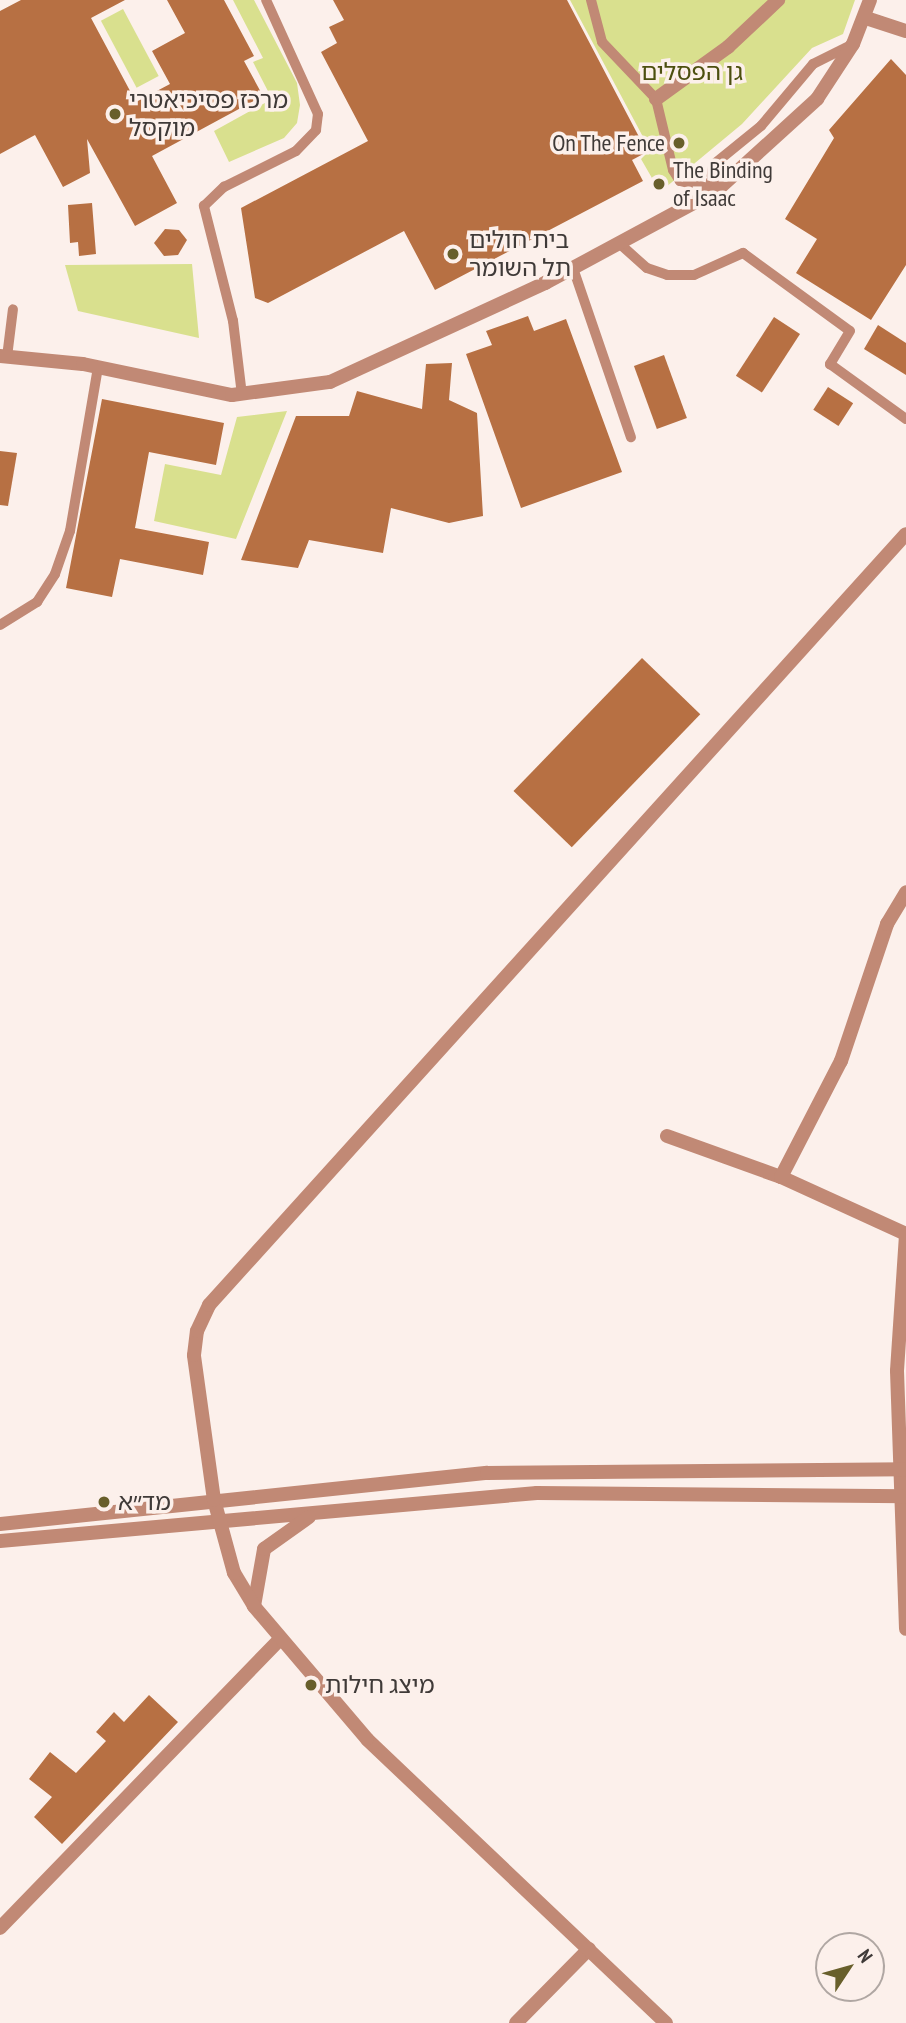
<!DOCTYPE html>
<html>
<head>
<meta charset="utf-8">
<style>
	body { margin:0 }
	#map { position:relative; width:906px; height:2023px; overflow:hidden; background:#fcf0eb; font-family:"PT Sans Narrow","Noto Sans Hebrew",sans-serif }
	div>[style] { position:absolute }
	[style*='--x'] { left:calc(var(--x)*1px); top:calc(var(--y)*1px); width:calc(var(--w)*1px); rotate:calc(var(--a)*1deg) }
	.green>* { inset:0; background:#d9e08e; transform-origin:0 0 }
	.building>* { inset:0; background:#b77043; transform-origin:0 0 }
	.service>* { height:10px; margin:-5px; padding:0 5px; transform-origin:5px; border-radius:5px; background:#c18975 }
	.pedestrian>* { height:14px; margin:-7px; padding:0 7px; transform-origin:7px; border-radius:7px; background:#c18975 }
	.minor>* { height:14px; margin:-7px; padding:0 7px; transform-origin:7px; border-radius:7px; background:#c18975 }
	.dots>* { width:19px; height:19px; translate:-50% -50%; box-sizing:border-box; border:4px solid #fcf0eb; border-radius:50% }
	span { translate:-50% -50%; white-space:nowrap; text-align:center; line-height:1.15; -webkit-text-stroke:7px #fcf0eb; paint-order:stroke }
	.park-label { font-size:24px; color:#4c4f0f }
	.poi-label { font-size:24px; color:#3f3a38 }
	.left { translate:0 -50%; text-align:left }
	.right { translate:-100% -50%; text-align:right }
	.north { position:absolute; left:815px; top:1932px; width:70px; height:70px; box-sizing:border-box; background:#fcf0eb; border:2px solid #b0a7a3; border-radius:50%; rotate:54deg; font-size:19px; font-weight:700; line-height:28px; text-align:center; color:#3f3a38 }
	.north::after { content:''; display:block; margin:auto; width:24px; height:32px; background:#685f2b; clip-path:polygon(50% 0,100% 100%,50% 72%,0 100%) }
</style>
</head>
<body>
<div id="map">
	<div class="green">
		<div style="clip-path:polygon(233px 0,254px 0,297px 83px,300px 105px,297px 123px,284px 138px,229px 162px,214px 131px,272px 99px,253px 62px,263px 58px)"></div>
		<div style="clip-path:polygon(570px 0,855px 0,843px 34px,812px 48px,742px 124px,660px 192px,641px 159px,650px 150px)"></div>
		<div style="left:123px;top:9px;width:76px;height:25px;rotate:62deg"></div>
		<div style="clip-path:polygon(192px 264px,199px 338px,78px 311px,65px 265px)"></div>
		<div style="clip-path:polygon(287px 411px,236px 539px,154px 521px,165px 464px,221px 475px,237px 417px)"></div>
	</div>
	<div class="building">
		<div style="clip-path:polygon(21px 0,125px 0,91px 18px,136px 102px,170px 84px,152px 51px,185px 33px,167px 0,224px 0,254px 56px,244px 61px,263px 96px,152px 156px,177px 203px,135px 226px,87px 139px,90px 173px,63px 187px,35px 135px,0 154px,0 11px)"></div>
		<div style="clip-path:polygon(333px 0,567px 0,647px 152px,632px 160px,643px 181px,435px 290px,404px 231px,268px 303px,255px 298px,241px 208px,368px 141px,321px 52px,337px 43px,329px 27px,344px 20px)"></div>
		<div style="clip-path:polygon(891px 59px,906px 75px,906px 265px,871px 320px,796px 273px,817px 239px,785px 219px,834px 138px,829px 130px)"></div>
		<div style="clip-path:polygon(92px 203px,96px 254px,79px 256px,78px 242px,70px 243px,68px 205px)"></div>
		<div style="clip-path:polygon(165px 229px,179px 230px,187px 240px,178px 255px,164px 256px,154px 243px)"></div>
		<div style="clip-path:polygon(528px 316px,534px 331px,566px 319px,622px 472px,521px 508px,466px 354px,492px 345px,486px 331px)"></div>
		<div style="left:774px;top:317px;width:31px;height:70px;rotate:33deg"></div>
		<div style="clip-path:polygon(878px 325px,906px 343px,906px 375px,864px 349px)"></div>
		<div style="left:664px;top:355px;width:67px;height:32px;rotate:70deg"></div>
		<div style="clip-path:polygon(452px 363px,449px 400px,477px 413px,483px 516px,449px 523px,391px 508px,383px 553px,309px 540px,298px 568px,241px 560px,296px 416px,349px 416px,357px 391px,422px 409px,426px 364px)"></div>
		<div style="left:828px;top:387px;width:30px;height:27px;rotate:33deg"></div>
		<div style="clip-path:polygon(102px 399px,224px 423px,216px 465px,149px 452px,135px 528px,209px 542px,203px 575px,120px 559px,112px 597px,66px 588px)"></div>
		<div style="clip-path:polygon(0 451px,17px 453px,8px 506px,0 505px)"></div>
		<div style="left:642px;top:658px;width:81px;height:185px;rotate:44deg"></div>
		<div style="clip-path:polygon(149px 1695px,178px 1722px,62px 1844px,34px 1817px,52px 1797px,29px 1779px,50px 1752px,76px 1773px,106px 1741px,96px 1732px,114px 1712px,124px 1722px)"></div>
	</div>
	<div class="service">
		<div style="--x:591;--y:0;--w:43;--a:75.3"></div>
		<div style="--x:602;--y:42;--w:79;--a:46.5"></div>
		<div style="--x:656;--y:99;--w:73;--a:76.5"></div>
		<div style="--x:673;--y:170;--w:13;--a:58"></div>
		<div style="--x:680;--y:181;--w:30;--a:14"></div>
		<div style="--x:709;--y:195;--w:30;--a:-82"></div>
		<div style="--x:713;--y:165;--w:62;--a:-39.1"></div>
		<div style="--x:761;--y:126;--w:81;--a:-50"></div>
		<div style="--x:813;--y:64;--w:45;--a:-26.6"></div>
		<div style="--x:620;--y:244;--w:36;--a:42"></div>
		<div style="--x:647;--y:268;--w:21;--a:19"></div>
		<div style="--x:667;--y:275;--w:27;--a:0"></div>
		<div style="--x:694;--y:275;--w:54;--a:-24.2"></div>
		<div style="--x:743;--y:253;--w:132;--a:36.1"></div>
		<div style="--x:850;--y:331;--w:39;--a:121"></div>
		<div style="--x:830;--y:364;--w:94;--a:35.9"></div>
		<div style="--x:573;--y:268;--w:179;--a:71.1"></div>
		<div style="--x:7;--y:357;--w:48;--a:-82.9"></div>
		<div style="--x:242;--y:395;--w:75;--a:-96.9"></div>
		<div style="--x:233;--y:321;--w:119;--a:-104.2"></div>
		<div style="--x:204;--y:206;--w:28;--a:-44"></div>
		<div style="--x:224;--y:187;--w:80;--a:-26.6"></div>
		<div style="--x:296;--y:151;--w:29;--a:-46"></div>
		<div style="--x:316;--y:130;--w:16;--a:-83"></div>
		<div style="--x:318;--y:114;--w:125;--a:-114.5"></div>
		<div style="--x:0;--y:625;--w:44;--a:-31.9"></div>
		<div style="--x:37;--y:602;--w:33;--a:-57"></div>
		<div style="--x:55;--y:574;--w:46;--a:-70.8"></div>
		<div style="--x:70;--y:531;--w:166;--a:-80.3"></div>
	</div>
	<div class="pedestrian">
		<div style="--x:656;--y:99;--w:89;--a:-35.8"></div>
		<div style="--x:728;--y:47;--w:69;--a:-43.2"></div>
	</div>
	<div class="minor">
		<div style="--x:866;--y:18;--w:42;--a:18"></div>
		<div style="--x:0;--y:356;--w:83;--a:5.5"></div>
		<div style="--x:83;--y:364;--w:152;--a:11.8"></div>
		<div style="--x:232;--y:395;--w:99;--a:-7.6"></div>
		<div style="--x:330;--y:382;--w:237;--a:-24.7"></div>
		<div style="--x:545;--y:283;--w:194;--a:-28.3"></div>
		<div style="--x:716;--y:191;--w:137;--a:-42.3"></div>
		<div style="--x:817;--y:99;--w:66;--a:-56.8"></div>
		<div style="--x:853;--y:44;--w:47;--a:-68.9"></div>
		<div style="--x:667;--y:1136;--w:121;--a:19.8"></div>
		<div style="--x:781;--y:1177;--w:137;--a:24.5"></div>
		<div style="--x:781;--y:1177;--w:131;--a:-62.7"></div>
		<div style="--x:841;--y:1061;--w:145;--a:-71.4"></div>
		<div style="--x:887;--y:924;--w:37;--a:-59"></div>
		<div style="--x:906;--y:1235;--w:136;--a:93.8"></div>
		<div style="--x:897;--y:1371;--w:258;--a:88"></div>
		<div style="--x:0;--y:1524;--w:490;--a:-6"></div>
		<div style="--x:487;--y:1473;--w:419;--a:-0.5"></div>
		<div style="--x:0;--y:1541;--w:539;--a:-5.11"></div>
		<div style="--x:537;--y:1493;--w:369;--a:0.5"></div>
		<div style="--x:254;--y:1606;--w:58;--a:-80"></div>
		<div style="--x:264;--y:1549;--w:55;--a:-35.4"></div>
		<div style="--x:0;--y:1928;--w:401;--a:-45.9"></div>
		<div style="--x:516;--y:2023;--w:104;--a:-45.4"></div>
		<div style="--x:666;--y:2023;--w:412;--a:-136.5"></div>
		<div style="--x:367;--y:1739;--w:175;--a:-130.4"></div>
		<div style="--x:254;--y:1606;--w:39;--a:-121"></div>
		<div style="--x:234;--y:1573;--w:76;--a:-105.3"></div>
		<div style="--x:214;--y:1500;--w:146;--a:-97.9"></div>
		<div style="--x:194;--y:1355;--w:24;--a:-83"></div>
		<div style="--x:197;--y:1331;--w:29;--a:-65"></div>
		<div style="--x:209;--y:1305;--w:1039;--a:-47.89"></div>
	</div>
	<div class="dots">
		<div style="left:115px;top:114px;background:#685f2b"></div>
		<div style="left:679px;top:143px;background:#685f2b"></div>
		<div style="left:659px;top:184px;background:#685f2b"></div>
		<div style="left:453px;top:254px;background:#685f2b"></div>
		<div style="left:104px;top:1502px;background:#685f2b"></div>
		<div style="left:311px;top:1685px;background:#685f2b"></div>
	</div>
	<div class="park-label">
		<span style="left:692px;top:72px">גן הפסלים</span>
	</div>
	<div class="poi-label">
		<span class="left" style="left:129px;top:114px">מרכז פסיכיאטרי<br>מוקסל</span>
		<span class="right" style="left:665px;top:143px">On The Fence</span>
		<span class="left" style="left:673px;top:184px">The Binding<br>of Isaac</span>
		<span class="left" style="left:469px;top:254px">בית חולים<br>תל השומר</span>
		<span class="left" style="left:118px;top:1502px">מד״א</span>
		<span class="left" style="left:325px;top:1685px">מיצג חילות</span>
	</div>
	<div class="north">N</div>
</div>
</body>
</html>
